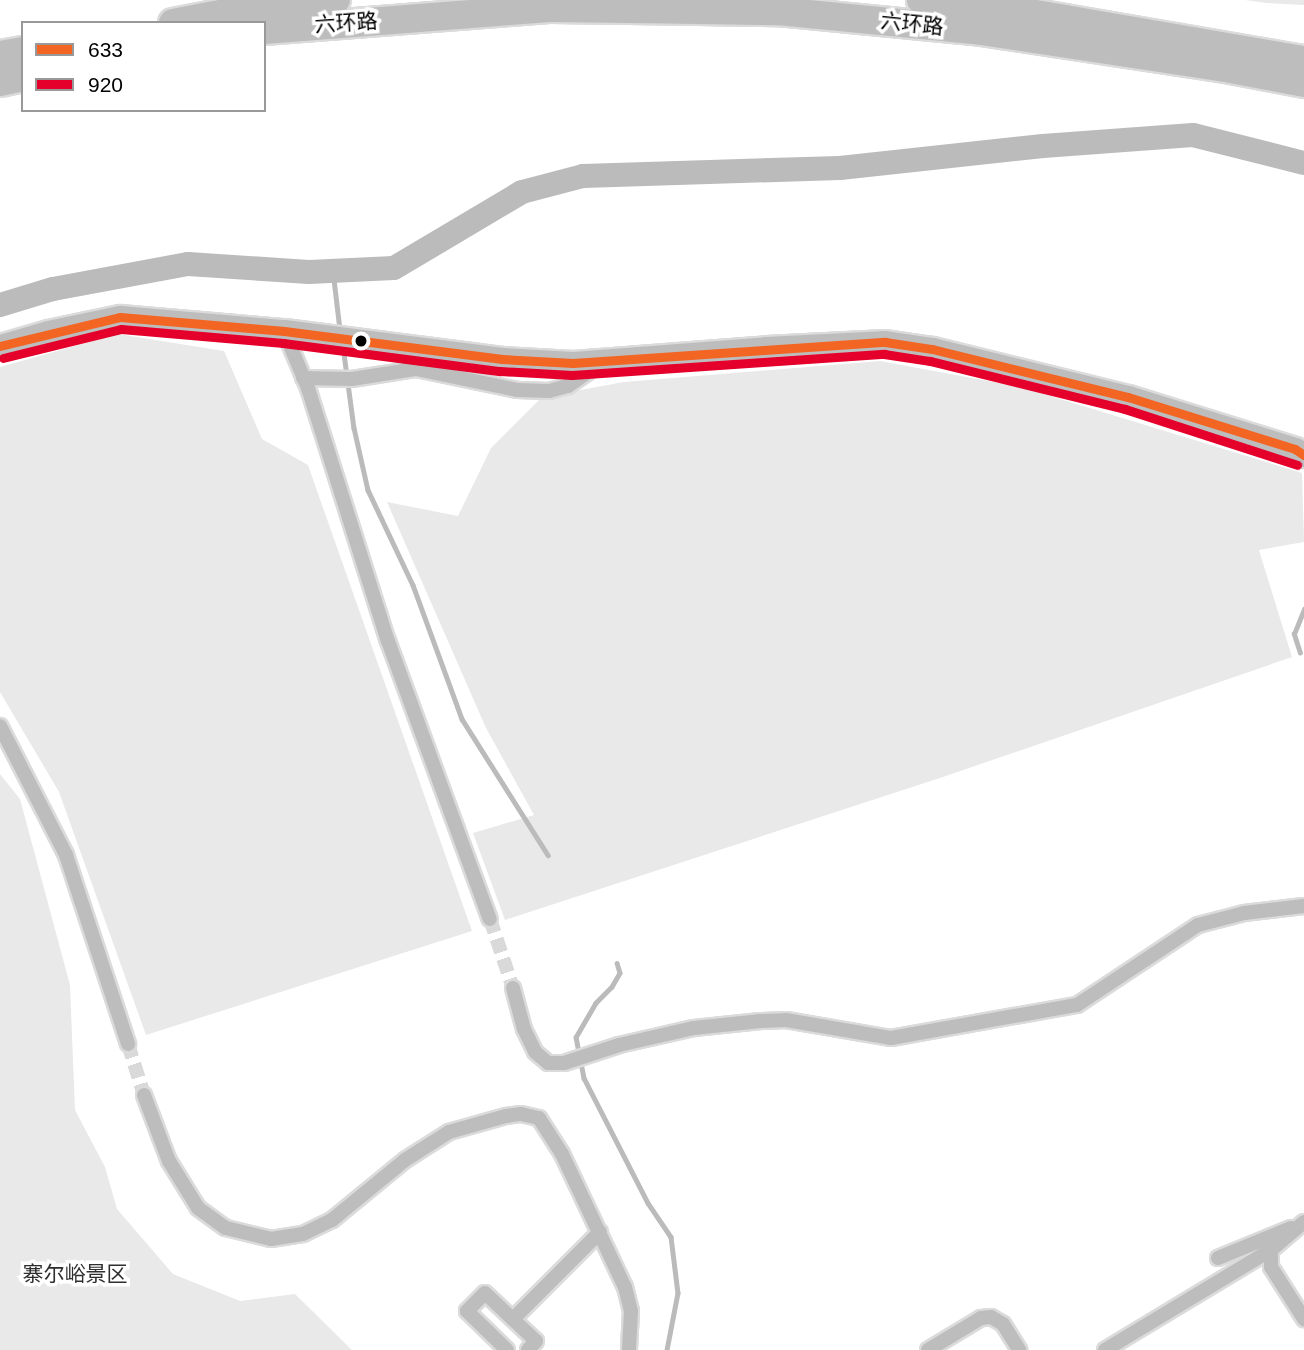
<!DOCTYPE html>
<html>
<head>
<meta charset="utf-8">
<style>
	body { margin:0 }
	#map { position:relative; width:1304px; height:1350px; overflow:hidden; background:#fff; font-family:Arial,"Noto Sans SC",sans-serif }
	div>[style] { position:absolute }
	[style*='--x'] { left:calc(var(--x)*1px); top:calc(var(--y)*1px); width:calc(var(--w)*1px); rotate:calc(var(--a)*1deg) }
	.green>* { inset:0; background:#e9e9e9 }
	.stream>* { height:4.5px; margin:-2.25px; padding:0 2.25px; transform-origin:2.25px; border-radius:2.25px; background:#bbb }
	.river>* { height:24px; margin:-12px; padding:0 12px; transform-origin:12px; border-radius:12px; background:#bbb }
	.street-tunnel>* { height:14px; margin-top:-7px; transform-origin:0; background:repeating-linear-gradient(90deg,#d9d9d9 0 14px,transparent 0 21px) }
	.roads { filter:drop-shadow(2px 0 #dbdbdb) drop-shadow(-2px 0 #dbdbdb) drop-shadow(0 2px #dbdbdb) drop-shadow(0 -2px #dbdbdb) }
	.street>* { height:14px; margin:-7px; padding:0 7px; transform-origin:7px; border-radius:7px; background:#bdbdbd }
	.primary>* { height:23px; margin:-11.5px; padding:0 11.5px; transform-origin:11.5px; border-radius:11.5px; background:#bdbdbd }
	.highway>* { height:28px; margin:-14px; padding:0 14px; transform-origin:14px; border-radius:14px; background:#bdbdbd }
	.bus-1>* { height:9px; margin:-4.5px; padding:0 4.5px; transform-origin:4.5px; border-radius:4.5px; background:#f26522 }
	.bus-2>* { height:9px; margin:-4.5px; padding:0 4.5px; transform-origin:4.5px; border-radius:4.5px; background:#e4002b }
	.dots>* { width:19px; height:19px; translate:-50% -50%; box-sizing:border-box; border:4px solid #fff; border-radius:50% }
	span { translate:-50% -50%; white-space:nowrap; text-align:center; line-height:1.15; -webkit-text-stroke:7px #fff; paint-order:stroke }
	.street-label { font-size:21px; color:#000 }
	.park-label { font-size:21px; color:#2e2e2e }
	.legend { position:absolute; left:21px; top:21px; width:245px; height:91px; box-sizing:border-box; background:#fff; border:2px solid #999; margin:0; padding:9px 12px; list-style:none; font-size:21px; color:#000 }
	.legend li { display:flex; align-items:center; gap:14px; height:35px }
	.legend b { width:35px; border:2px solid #999 }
</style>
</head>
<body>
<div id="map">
	<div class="green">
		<div style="clip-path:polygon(1245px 0,1304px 0,1304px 5px,1266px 3px)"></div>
		<div style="clip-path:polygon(118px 334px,224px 351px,262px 439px,308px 465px,472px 931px,146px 1035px,59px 792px,0 692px,0 367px)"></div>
		<div style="clip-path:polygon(880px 361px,1021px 387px,1302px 473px,1304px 542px,1259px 550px,1292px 657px,940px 778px,505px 920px,473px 833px,534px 815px,486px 728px,387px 502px,458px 516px,491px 448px,542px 397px,624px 382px)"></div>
		<div style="clip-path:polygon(0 774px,20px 799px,70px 985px,75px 1110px,105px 1167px,117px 1209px,173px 1274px,240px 1301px,295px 1294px,352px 1350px,0 1350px)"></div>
	</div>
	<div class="stream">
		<div style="--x:333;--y:271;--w:59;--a:83.2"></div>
		<div style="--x:343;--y:346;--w:83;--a:82.4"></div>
		<div style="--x:354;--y:428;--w:64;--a:77.3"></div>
		<div style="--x:368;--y:490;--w:105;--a:64.7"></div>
		<div style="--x:413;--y:585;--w:143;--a:69.9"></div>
		<div style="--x:462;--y:719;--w:161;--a:57.7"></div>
		<div style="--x:1300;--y:653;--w:20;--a:-108"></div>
		<div style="--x:1294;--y:634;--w:27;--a:-68"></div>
		<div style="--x:617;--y:963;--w:10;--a:73"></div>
		<div style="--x:620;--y:973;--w:16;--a:120"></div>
		<div style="--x:612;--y:987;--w:23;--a:135"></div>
		<div style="--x:596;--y:1003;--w:39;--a:120"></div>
		<div style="--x:576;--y:1037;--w:42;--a:79"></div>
		<div style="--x:584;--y:1078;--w:140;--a:62.9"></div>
		<div style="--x:648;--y:1203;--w:41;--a:55.9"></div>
		<div style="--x:671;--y:1237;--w:56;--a:82.9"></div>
		<div style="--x:678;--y:1293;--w:58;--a:100.9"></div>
	</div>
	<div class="river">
		<div style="--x:0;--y:305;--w:55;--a:-16.8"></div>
		<div style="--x:53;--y:289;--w:137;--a:-10.5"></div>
		<div style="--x:188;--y:264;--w:121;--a:3.8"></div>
		<div style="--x:309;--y:272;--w:85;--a:-2.7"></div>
		<div style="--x:394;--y:268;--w:149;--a:-30.7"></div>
		<div style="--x:522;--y:192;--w:63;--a:-14.7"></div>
		<div style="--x:583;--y:176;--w:257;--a:-1.8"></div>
		<div style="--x:840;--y:168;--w:204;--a:-6.2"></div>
		<div style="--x:1043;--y:146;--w:150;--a:-4.2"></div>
		<div style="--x:1193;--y:135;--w:114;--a:14.2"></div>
	</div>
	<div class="street-tunnel">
		<div style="--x:490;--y:919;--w:73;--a:71.6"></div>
		<div style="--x:128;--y:1044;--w:53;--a:72.6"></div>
	</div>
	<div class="roads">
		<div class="street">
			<div style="--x:284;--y:331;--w:62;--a:67.2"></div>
			<div style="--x:308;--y:388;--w:265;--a:72.5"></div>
			<div style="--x:388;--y:641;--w:296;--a:69.9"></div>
			<div style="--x:303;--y:378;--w:49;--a:1.2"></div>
			<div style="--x:352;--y:379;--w:65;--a:-8.9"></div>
			<div style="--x:416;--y:369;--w:103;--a:11.7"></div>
			<div style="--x:517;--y:390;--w:32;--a:2"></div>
			<div style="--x:549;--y:391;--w:20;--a:-15"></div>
			<div style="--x:568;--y:386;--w:38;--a:-35"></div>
			<div style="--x:0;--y:726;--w:145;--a:62.9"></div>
			<div style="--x:66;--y:855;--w:199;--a:71.8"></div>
			<div style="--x:513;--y:988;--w:42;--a:75"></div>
			<div style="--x:524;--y:1029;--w:25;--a:64"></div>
			<div style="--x:535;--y:1052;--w:17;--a:40"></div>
			<div style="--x:548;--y:1063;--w:16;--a:0"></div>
			<div style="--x:564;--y:1063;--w:58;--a:-18.1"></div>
			<div style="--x:619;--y:1045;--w:77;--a:-12.8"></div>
			<div style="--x:694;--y:1028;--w:67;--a:-6"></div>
			<div style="--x:761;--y:1021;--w:25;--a:-2"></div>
			<div style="--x:786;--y:1020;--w:107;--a:9.7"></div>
			<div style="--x:891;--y:1038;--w:189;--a:-10.1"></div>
			<div style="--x:1077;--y:1005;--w:145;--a:-33.5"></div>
			<div style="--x:1198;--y:925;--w:48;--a:-14.6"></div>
			<div style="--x:1244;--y:913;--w:60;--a:-6.7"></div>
			<div style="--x:144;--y:1095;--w:71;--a:69.3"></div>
			<div style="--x:169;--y:1161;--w:55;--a:58.3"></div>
			<div style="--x:198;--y:1208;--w:34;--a:36"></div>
			<div style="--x:226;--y:1228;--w:46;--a:13.7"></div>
			<div style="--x:271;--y:1239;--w:32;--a:-9"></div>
			<div style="--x:303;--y:1234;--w:32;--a:-26"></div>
			<div style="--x:332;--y:1220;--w:94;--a:-39.4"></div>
			<div style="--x:405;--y:1160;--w:52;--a:-32.5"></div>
			<div style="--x:449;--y:1132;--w:59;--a:-15.7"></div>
			<div style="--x:506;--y:1116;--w:15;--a:-8"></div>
			<div style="--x:521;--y:1114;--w:18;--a:13"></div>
			<div style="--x:539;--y:1118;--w:43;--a:57.4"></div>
			<div style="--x:562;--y:1154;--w:147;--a:64.7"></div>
			<div style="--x:625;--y:1287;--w:25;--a:76"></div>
			<div style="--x:631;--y:1311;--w:39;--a:93"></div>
			<div style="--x:1304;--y:1222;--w:43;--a:139.7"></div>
			<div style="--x:1271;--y:1250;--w:17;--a:90"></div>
			<div style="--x:1271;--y:1267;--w:62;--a:57.6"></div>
			<div style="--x:1218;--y:1258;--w:79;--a:-22.3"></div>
			<div style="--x:513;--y:1319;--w:123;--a:-45"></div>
			<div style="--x:507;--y:1350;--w:56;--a:-135.7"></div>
			<div style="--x:467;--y:1311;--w:25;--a:-45"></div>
			<div style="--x:485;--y:1293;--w:70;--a:43.3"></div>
			<div style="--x:536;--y:1341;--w:12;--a:132"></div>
			<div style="--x:928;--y:1350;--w:62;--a:-31.1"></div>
			<div style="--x:981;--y:1318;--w:10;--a:-6"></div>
			<div style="--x:991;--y:1317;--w:14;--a:30"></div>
			<div style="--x:1003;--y:1324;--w:31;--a:58"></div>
			<div style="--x:1105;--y:1350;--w:194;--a:-31.1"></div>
		</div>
		<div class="primary">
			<div style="--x:0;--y:346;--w:50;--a:-16.3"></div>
			<div style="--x:48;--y:332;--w:74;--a:-11.8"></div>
			<div style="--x:120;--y:317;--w:165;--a:4.9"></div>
			<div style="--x:284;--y:331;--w:220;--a:7.3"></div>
			<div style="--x:502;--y:359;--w:71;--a:3.2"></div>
			<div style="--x:573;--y:363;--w:194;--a:-4.4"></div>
			<div style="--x:766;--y:348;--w:119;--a:-2.9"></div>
			<div style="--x:885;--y:342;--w:48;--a:8.5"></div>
			<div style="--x:932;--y:349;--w:202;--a:13.8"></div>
			<div style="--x:1128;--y:397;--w:175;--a:17.3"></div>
			<div style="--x:1295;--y:449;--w:11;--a:34"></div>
		</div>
		<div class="highway">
			<div style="--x:921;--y:0;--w:63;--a:4.5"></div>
			<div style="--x:984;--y:5;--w:325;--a:9.8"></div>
			<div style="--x:173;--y:23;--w:95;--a:-11"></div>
			<div style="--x:266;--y:5;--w:70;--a:-4.1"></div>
			<div style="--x:264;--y:30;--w:289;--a:-4.4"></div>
			<div style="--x:552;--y:8;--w:226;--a:0.8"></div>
			<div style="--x:778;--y:11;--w:204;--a:5.6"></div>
			<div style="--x:981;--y:31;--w:242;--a:8.6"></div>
			<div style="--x:1220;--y:67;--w:86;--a:10.8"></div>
			<div style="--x:0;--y:55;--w:23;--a:-10"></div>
			<div style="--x:0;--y:82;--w:24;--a:-12"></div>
		</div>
	</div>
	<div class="bus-1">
		<div style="--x:0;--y:346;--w:123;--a:-13.6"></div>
		<div style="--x:120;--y:317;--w:165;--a:4.9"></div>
		<div style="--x:284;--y:331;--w:220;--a:7.3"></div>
		<div style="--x:502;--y:359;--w:71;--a:3.2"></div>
		<div style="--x:573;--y:363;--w:313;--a:-3.9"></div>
		<div style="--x:885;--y:342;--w:48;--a:8.5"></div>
		<div style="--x:932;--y:349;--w:202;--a:13.8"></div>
		<div style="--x:1128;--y:397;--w:175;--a:17.3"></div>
		<div style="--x:1295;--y:449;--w:11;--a:34"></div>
	</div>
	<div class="bus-2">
		<div style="--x:3;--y:358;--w:122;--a:-13.8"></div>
		<div style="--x:121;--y:329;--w:163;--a:4.9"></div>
		<div style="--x:283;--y:343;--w:219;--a:7.4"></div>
		<div style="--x:500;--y:371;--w:72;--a:3.2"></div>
		<div style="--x:572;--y:375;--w:313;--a:-3.9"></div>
		<div style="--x:884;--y:354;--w:47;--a:8.7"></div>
		<div style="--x:930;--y:361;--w:201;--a:13.8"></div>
		<div style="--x:1125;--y:409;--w:181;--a:18"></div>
	</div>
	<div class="dots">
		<div style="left:361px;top:341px;background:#000"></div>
	</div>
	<div class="street-label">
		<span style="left:346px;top:23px;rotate:-4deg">六环路</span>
		<span style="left:912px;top:24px;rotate:6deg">六环路</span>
	</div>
	<div class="park-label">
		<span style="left:75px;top:1274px">寨尔峪景区</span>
	</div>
	<ul class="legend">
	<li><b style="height:9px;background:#f26522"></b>633</li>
	<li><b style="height:9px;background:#e4002b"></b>920</li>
	</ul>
</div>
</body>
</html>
